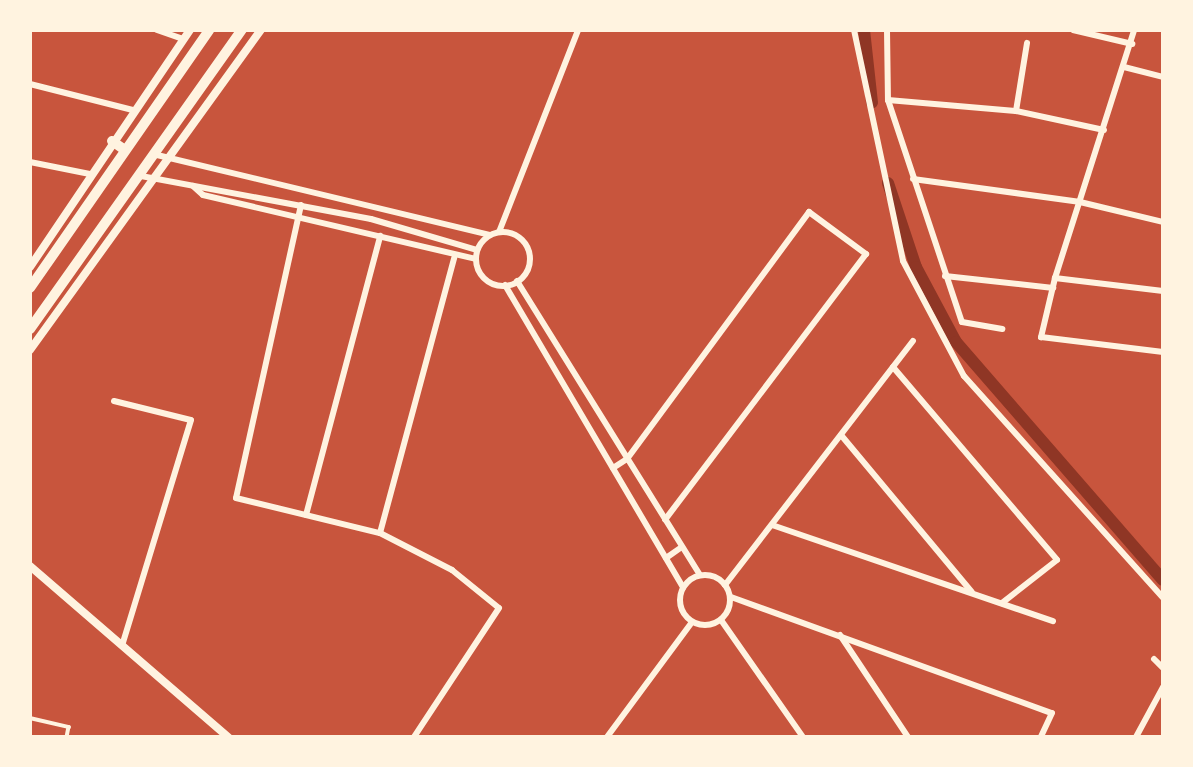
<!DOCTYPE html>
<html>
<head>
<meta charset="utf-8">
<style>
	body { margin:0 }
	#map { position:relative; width:1193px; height:767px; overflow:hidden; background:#c8553d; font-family:"Archivo Narrow",sans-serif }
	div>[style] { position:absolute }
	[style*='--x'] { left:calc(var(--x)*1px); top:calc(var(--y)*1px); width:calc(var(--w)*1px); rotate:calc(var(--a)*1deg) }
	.canal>* { height:12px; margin:-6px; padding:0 6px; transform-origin:6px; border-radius:6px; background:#8f3625 }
	.service>* { height:3.5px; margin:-1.75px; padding:0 1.75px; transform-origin:1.75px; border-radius:1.75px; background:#fff3e0 }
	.minor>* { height:6px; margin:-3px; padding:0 3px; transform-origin:3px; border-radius:3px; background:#fff3e0 }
	.minor>.ring { margin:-3px; padding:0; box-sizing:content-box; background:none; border:6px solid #fff3e0; border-radius:50% }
	.tertiary>* { height:8px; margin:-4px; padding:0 4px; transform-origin:4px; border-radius:4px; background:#fff3e0 }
	.trunk>* { height:10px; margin:-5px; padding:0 5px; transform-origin:5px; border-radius:5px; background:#fff3e0 }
	span { translate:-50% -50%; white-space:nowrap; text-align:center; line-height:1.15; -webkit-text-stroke:5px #fff3e0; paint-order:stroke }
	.frame { position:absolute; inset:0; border:32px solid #fff3e0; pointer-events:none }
</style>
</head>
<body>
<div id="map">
	<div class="canal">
		<div style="--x:864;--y:30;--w:73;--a:83.7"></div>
		<div style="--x:888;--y:183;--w:89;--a:71.6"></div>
		<div style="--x:916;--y:267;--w:85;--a:61.9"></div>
		<div style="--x:956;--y:342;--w:315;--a:49"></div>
	</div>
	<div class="service">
		<div style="--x:30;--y:718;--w:40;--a:13"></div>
		<div style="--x:69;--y:727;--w:10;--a:101"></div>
	</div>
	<div class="minor">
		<div style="--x:157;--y:30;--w:28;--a:19"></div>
		<div style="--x:854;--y:30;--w:236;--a:78"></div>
		<div style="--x:903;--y:261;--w:130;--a:62.1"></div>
		<div style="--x:964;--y:376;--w:298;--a:48.1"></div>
		<div style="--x:887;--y:30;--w:70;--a:89.2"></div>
		<div style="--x:888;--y:100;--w:234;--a:71.6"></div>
		<div style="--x:962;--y:322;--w:41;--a:9.9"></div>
		<div style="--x:1073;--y:30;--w:61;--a:13.3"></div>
		<div style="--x:1124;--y:67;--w:40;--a:14.4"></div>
		<div style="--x:30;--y:84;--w:106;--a:14.2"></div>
		<div style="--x:888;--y:100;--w:128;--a:4.9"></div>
		<div style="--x:1016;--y:111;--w:90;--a:12.2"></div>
		<div style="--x:1016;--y:111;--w:69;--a:-80.8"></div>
		<div style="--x:157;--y:155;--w:342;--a:13.5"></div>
		<div style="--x:30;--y:162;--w:61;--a:11.3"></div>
		<div style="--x:141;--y:176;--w:234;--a:10.6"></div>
		<div style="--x:371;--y:219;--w:110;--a:16.3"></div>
		<div style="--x:913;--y:179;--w:169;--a:7.8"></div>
		<div style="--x:1080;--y:202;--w:85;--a:13.5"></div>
		<div style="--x:193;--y:186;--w:13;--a:42"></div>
		<div style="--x:203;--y:195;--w:280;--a:13.2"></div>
		<div style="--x:301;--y:205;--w:300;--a:102.5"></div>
		<div style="--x:236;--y:498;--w:148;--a:13.7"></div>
		<div style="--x:380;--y:533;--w:81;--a:27.2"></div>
		<div style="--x:452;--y:570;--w:60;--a:39"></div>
		<div style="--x:499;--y:608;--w:154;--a:123.4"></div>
		<div style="--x:499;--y:232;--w:217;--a:-68.6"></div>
		<div class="ring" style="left:476px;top:232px;width:48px;height:48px"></div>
		<div style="--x:945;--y:276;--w:109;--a:6.3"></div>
		<div style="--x:1055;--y:278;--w:260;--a:-72.3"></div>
		<div style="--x:517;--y:281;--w:346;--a:58.1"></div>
		<div style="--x:505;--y:285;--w:351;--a:59.5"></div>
		<div style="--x:1163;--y:291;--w:109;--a:-173.1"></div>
		<div style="--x:1055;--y:278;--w:61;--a:103.3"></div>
		<div style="--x:1041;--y:337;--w:123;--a:7"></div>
		<div style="--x:893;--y:367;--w:253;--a:49.6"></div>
		<div style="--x:1057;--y:560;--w:70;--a:142"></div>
		<div style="--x:114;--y:401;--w:79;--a:13.9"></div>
		<div style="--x:191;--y:420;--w:233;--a:107"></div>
		<div style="--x:841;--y:435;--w:204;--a:50.2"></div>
		<div style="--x:613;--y:468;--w:17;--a:-33"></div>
		<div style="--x:627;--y:459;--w:307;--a:-53.6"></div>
		<div style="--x:809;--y:212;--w:71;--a:36.4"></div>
		<div style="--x:866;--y:254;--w:333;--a:127.1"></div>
		<div style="--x:306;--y:515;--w:289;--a:-75.1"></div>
		<div style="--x:772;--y:525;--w:297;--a:18.9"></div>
		<div style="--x:380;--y:533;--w:285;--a:-74.9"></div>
		<div style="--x:666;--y:558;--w:19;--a:-35"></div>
		<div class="ring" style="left:680px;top:575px;width:44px;height:44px"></div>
		<div style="--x:725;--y:585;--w:308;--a:-52.4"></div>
		<div style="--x:731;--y:597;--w:341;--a:19.9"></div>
		<div style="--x:1052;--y:713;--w:26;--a:115"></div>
		<div style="--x:721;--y:620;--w:143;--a:55"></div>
		<div style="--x:840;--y:635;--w:123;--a:56.3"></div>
		<div style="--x:1154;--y:659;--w:13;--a:45"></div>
		<div style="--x:607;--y:737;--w:143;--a:-53.5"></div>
		<div style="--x:1136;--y:737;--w:57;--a:-61.6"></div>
	</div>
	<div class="tertiary">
		<div style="--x:30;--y:267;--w:286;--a:-56"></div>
		<div style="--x:30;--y:350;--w:395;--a:-54.2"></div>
		<div style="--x:30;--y:566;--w:262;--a:40.8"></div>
	</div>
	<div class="trunk">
		<div style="--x:112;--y:141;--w:16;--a:35"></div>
		<div style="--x:30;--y:288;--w:314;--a:-55.2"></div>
		<div style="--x:30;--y:329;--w:367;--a:-54.7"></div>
	</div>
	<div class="frame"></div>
</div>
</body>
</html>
